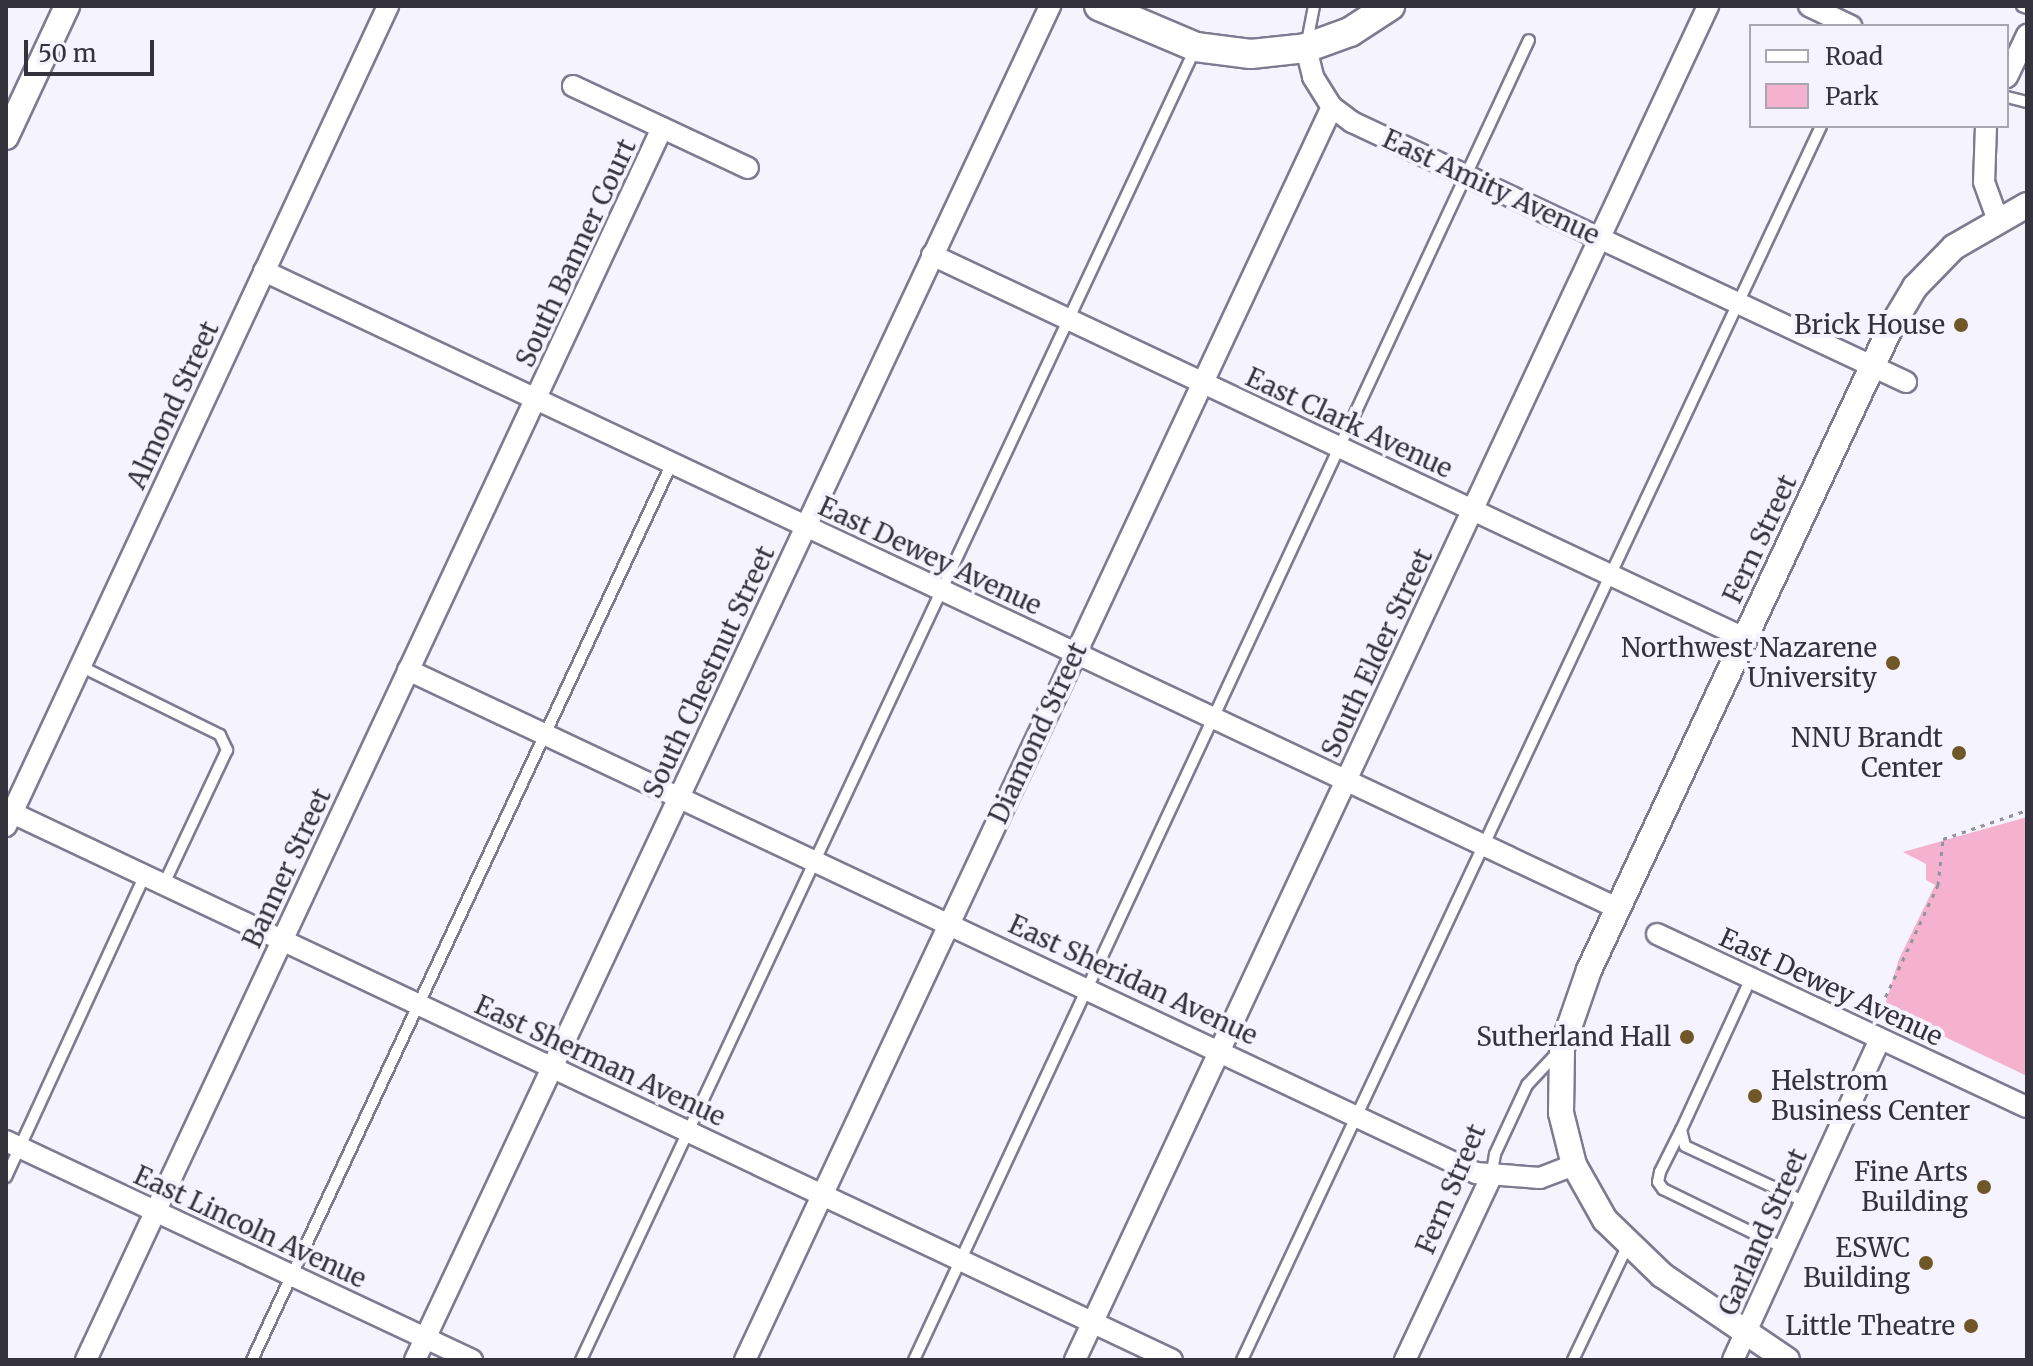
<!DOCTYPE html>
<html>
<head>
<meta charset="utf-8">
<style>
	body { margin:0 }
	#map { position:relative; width:2033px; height:1366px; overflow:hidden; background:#f5f4fe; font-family:Merriweather,serif }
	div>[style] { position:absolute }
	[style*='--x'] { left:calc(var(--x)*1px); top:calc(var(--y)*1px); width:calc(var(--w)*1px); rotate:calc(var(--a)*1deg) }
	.green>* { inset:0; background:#f5b2cf }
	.path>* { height:3px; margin-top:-1.5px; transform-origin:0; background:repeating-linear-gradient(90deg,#94939d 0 4px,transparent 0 10px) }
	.roads { filter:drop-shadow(2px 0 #7e7b91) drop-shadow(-2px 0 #7e7b91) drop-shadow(0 2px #7e7b91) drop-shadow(0 -2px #7e7b91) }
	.service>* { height:10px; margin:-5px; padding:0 5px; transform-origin:5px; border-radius:5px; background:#fff }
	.minor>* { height:20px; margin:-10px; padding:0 10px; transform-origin:10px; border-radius:10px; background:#fff }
	.tertiary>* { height:24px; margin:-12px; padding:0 12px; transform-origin:12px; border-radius:12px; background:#fff }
	.secondary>* { height:28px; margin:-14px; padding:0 14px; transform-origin:14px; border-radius:14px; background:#fff }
	.dots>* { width:22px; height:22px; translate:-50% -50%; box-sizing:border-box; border:4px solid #f5f4fe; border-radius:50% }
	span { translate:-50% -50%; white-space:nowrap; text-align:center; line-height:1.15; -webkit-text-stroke:8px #f5f4fe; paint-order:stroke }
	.street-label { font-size:26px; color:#34323c }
	.poi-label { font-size:26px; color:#34323c }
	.right { translate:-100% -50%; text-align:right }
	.left { translate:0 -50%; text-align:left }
	.frame { position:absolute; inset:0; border:8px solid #34323c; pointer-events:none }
	.legend { position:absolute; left:1749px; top:24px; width:260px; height:104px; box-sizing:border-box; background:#f5f4fe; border:2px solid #a8a6b0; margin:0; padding:10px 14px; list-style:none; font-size:24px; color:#34323c }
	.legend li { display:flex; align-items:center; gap:16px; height:40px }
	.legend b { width:40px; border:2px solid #a8a6b0 }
	.scale { position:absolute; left:24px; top:40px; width:130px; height:36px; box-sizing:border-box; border:4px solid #34323c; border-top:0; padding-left:10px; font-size:24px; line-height:28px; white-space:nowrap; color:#34323c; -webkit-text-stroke:6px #f5f4fe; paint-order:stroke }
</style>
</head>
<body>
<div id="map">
	<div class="green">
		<div style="clip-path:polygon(2027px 817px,2027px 1076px,1884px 1008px,1899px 959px,1935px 885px,1926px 880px,1926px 864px,1903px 852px)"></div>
	</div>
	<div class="path">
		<div style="--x:1877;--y:1015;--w:144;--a:-64.9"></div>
		<div style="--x:1938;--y:885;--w:46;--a:-83.8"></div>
		<div style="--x:1943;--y:839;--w:89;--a:-19"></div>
	</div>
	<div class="roads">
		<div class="service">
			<div style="--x:2022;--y:6;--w:5;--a:22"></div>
			<div style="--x:1307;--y:42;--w:37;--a:-79"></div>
			<div style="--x:2007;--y:97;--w:21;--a:14"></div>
			<div style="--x:80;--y:666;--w:156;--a:26.2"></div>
			<div style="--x:220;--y:735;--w:17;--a:65"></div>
			<div style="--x:227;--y:750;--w:148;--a:115.2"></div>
			<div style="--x:1751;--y:978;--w:167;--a:114.7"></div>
			<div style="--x:1681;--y:1130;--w:16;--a:76"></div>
			<div style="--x:1685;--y:1146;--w:132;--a:25"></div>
			<div style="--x:1681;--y:1130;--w:47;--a:116.6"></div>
			<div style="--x:1660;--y:1172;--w:10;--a:101"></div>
			<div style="--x:1658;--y:1182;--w:9;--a:54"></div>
			<div style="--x:1663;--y:1189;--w:135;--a:26"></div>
			<div style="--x:6;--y:1177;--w:332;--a:-65.3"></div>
			<div style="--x:1491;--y:1177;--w:23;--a:-80"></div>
			<div style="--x:1495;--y:1154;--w:76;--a:-65.1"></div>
			<div style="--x:1527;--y:1085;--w:45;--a:-46.8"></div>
			<div style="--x:252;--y:1360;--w:990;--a:-64.91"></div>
			<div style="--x:581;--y:1360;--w:1448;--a:-64.9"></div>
			<div style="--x:914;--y:1360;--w:1456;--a:-65.02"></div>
			<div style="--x:1242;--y:1360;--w:1363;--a:-64.86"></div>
			<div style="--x:1573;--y:1360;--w:125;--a:-64.5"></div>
		</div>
		<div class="minor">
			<div style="--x:1809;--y:6;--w:47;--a:25.5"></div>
			<div style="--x:1306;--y:48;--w:30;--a:76"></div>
			<div style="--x:1313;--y:77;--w:36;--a:58"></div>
			<div style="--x:1332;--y:107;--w:25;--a:37"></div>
			<div style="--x:1352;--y:122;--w:612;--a:25.14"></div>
			<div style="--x:2007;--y:77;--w:47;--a:-64.5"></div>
			<div style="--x:573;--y:86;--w:193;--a:25.1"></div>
			<div style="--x:1986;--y:126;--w:56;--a:92"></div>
			<div style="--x:1984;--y:182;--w:38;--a:70"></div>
			<div style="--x:932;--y:255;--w:898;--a:25.25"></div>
			<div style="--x:264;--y:271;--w:1495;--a:25.21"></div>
			<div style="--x:408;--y:670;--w:1181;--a:25.22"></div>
			<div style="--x:1476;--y:1173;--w:64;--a:4.5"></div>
			<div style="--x:1540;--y:1178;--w:36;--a:-21"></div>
			<div style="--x:6;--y:810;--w:1289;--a:25.25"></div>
			<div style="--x:6;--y:826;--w:905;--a:-65.02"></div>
			<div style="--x:1657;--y:934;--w:408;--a:25.1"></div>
			<div style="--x:6;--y:1141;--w:515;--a:25.17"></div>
			<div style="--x:86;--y:1360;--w:1360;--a:-64.94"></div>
			<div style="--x:415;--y:1360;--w:1496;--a:-64.87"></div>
			<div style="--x:745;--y:1360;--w:1384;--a:-64.9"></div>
			<div style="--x:1075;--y:1360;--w:1495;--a:-64.94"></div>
			<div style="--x:1405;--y:1360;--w:202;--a:-64.8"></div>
			<div style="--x:1733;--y:1360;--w:353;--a:-65.4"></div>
		</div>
		<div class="tertiary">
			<div style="--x:6;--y:137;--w:145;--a:-65"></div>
			<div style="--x:1787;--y:1360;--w:151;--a:-145.8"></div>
			<div style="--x:1662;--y:1275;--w:79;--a:-136"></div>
			<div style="--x:1605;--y:1220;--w:63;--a:-119.4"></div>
			<div style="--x:1574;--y:1165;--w:54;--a:-104"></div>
			<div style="--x:1561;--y:1113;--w:65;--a:-89.1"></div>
			<div style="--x:1562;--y:1048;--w:83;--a:-70.9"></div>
			<div style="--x:1589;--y:970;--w:708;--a:-64.85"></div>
			<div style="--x:1890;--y:329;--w:49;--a:-59.2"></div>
			<div style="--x:1915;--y:287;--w:56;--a:-45.7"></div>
			<div style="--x:1954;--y:247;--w:84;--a:-29.9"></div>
		</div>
		<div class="secondary">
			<div style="--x:1099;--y:6;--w:105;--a:22.9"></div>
			<div style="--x:1196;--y:47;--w:55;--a:7.3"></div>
			<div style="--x:1251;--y:54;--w:55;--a:-6.2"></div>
			<div style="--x:1306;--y:48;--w:47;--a:-20"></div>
			<div style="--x:1350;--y:32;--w:48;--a:-33"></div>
		</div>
	</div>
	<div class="dots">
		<div style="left:1961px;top:325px;background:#705728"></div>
		<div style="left:1893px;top:663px;background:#705728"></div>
		<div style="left:1959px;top:753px;background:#705728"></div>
		<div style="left:1687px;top:1037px;background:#705728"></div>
		<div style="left:1755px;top:1096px;background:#705728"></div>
		<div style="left:1984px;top:1187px;background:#705728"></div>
		<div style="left:1926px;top:1263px;background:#705728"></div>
		<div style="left:1971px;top:1326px;background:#705728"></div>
	</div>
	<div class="street-label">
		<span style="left:1491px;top:187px;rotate:25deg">East Amity Avenue</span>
		<span style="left:576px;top:253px;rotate:-65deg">South Banner Court</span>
		<span style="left:173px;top:405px;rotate:-65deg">Almond Street</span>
		<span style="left:1349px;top:423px;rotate:25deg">East Clark Avenue</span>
		<span style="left:1760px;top:539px;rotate:-65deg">Fern Street</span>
		<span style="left:930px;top:556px;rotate:25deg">East Dewey Avenue</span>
		<span style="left:1377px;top:653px;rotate:-65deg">South Elder Street</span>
		<span style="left:709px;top:672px;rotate:-65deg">South Chestnut Street</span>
		<span style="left:1038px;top:733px;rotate:-65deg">Diamond Street</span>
		<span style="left:287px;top:868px;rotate:-65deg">Banner Street</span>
		<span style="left:1133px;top:980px;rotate:25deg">East Sheridan Avenue</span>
		<span style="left:1831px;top:987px;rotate:25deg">East Dewey Avenue</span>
		<span style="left:600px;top:1061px;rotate:25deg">East Sherman Avenue</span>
		<span style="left:1451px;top:1189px;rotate:-67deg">Fern Street</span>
		<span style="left:250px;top:1227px;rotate:25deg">East Lincoln Avenue</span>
		<span style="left:1763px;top:1232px;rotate:-66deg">Garland Street</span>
	</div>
	<div class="poi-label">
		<span class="right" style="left:1945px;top:325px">Brick House</span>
		<span class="right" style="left:1877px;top:663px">Northwest Nazarene<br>University</span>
		<span class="right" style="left:1943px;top:753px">NNU Brandt<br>Center</span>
		<span class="right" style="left:1671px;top:1037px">Sutherland Hall</span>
		<span class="left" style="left:1771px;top:1096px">Helstrom<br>Business Center</span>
		<span class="right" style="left:1968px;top:1187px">Fine Arts<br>Building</span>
		<span class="right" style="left:1910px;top:1263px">ESWC<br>Building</span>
		<span class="right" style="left:1955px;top:1326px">Little Theatre</span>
	</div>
	<div class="frame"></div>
	<ul class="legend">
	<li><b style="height:10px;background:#fff"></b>Road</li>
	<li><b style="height:22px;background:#f5b2cf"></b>Park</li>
	</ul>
	<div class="scale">50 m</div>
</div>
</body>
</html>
